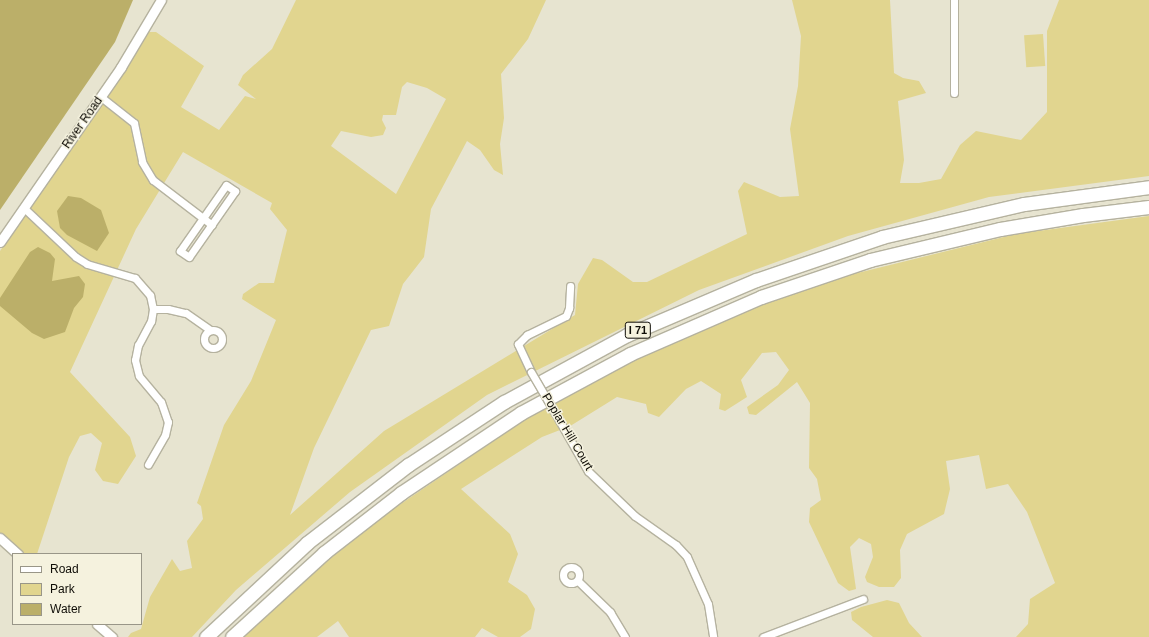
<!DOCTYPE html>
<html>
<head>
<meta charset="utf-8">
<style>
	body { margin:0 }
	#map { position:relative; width:1149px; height:637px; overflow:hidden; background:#e7e4d0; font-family:Helvetica,sans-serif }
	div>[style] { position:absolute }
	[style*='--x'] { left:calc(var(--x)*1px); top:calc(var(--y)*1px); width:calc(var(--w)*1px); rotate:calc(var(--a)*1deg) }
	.green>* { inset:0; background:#e1d58f; transform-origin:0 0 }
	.water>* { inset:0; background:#bbaf69 }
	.roads { filter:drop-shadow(1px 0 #b5b29f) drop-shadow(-1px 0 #b5b29f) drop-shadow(0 1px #b5b29f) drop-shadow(0 -1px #b5b29f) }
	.minor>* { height:7px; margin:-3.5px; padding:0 3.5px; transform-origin:3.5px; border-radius:3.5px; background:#fff }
	.minor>.ring { margin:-3.5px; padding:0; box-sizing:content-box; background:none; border:7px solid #fff; border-radius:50% }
	.tertiary>* { height:9px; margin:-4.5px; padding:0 4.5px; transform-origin:4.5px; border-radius:4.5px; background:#fff }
	.motorway>* { height:13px; margin:-6.5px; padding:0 6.5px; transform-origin:6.5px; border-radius:6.5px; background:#fff }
	.bridges { filter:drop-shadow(1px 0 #b5b29f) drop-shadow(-1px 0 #b5b29f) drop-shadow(0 1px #b5b29f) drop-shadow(0 -1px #b5b29f) }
	.minor-bridge>* { height:7px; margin:-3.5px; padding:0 3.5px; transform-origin:3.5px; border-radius:3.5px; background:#fff }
	span { translate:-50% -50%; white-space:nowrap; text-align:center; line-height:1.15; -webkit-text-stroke:3px #f5f2de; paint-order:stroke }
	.shield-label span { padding:1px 3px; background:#f5f2de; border:1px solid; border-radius:3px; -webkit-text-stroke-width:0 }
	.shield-label { font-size:11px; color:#0f0d07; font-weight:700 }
	.street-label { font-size:12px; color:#0f0d07 }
	.legend { position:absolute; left:12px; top:553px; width:130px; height:72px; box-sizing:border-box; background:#f5f2de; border:1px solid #999688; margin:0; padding:5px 7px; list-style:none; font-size:12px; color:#0f0d07 }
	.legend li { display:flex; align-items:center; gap:8px; height:20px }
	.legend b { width:20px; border:1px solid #999688 }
</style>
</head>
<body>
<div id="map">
	<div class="green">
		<div style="clip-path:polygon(evenodd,296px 0,546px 0,528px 39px,501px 74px,504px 118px,500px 144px,503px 175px,494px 170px,480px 150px,467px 141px,431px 209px,424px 257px,403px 284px,389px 326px,371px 330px,314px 448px,290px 515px,384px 431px,575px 315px,578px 284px,593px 258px,602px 260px,633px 282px,647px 282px,747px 234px,738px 191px,744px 182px,780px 197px,799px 196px,790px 129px,798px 86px,801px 36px,792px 0,890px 0,894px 73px,903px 78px,919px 81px,926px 93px,898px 101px,904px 160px,900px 183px,919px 183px,941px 179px,960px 145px,976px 131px,1021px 140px,1047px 112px,1047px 31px,1059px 0,1149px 0,1149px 176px,989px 197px,848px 236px,699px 290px,487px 395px,350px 492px,236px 590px,192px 637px,128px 637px,131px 633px,141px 629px,150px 597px,172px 559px,180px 571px,192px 568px,187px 541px,203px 519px,201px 506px,197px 503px,224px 425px,251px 381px,276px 320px,242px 299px,243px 294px,259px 283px,274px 283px,287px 230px,270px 209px,272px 203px,183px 152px,136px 229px,70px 372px,130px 437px,136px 456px,118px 484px,103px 481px,95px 470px,102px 443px,91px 433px,80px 436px,69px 457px,37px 554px,23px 554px,0 533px,0 251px,123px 72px,147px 32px,156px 32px,204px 66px,181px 107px,219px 130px,245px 96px,256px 99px,238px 85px,243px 75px,272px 49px,296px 0,407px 82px,427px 88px,446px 99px,396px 194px,331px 146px,341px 131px,371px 137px,383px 135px,386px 128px,382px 120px,383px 115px,396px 115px,402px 87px,407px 82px)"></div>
		<div style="left:1043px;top:34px;width:32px;height:19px;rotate:86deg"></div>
		<div style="clip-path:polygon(1149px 216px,1149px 637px,1016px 637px,1028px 624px,1030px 599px,1055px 583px,1027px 512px,1008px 484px,986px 489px,979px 455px,946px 461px,950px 489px,944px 514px,907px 534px,900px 550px,901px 578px,894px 587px,879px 587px,867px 582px,865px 577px,873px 557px,871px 544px,859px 538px,850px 547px,856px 589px,849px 591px,838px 583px,809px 522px,810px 508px,821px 500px,817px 479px,809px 468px,810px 403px,797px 382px,756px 415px,749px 414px,747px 407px,778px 385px,789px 370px,776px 352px,762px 353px,741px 380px,747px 397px,725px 411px,719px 409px,721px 394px,701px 381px,686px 389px,659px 417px,648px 413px,646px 404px,617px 397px,567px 428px,551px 401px,685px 333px,821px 282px,1016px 234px)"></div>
		<div style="clip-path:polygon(545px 406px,560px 430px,542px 437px,461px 489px,510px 534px,518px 554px,508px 582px,527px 595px,535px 609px,531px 629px,520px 637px,498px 637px,482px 628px,475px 637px,349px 637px,338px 621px,317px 637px,240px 637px,296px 584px,355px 535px)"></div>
		<div style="clip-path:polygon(887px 600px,899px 603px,909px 623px,922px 637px,873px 637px,852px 620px,851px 612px,861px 607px)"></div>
	</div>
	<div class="water">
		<div style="clip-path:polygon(0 0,133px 0,115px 42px,0 210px)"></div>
		<div style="clip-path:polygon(68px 196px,81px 198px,101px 210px,109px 233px,97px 251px,67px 235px,60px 228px,57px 211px)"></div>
		<div style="clip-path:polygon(38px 247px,50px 253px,55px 259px,52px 281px,79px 276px,85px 284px,83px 297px,74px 308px,65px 332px,44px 339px,32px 333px,0 306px,0 298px,30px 252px)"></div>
	</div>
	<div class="roads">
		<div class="minor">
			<div style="--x:954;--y:0;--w:93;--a:90"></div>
			<div style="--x:101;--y:97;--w:42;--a:38.2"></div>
			<div style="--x:134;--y:123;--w:40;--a:78"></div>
			<div style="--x:142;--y:162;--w:21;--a:59"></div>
			<div style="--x:153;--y:180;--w:74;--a:37.3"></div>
			<div style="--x:226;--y:185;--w:11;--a:34"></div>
			<div style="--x:235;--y:191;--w:80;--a:124.9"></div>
			<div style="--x:189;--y:257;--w:11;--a:-146"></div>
			<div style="--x:180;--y:251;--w:80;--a:-55.1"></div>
			<div style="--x:24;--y:208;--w:71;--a:43.3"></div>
			<div style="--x:76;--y:257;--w:13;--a:32"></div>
			<div style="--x:87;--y:264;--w:50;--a:16.3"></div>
			<div style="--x:135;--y:278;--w:23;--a:49"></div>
			<div style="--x:150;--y:295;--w:14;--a:78"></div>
			<div style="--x:153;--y:309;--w:12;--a:99"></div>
			<div style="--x:151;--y:321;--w:27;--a:118"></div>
			<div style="--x:138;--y:345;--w:15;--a:101"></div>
			<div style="--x:135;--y:360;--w:16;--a:76"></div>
			<div style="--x:139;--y:376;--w:34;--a:50"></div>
			<div style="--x:161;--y:402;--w:21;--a:71"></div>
			<div style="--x:168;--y:422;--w:13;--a:103"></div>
			<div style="--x:165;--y:435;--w:34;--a:120"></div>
			<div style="--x:153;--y:309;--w:15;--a:0"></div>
			<div style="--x:168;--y:309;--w:18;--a:13"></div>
			<div style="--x:186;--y:313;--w:29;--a:35"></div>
			<div class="ring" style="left:204px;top:330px;width:11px;height:11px"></div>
			<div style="--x:531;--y:372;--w:31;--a:-115"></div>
			<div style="--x:518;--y:344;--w:13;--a:-45"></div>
			<div style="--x:527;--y:335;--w:43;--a:-26"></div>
			<div style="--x:566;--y:316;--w:9;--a:-69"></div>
			<div style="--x:569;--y:308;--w:22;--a:-87"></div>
			<div style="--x:555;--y:413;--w:67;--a:60.4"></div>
			<div style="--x:588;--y:471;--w:65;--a:43.8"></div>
			<div style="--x:635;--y:516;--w:50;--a:35.3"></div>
			<div style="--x:676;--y:545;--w:16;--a:47"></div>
			<div style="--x:687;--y:557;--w:51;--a:65.9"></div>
			<div style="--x:708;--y:604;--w:33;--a:81"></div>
			<div class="ring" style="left:563px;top:567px;width:9px;height:9px"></div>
			<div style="--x:578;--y:581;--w:45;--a:44.1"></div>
			<div style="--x:610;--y:612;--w:29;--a:59"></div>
			<div style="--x:763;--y:637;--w:107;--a:-20.8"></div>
		</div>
		<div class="tertiary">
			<div style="--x:0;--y:242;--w:213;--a:-55.3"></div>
			<div style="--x:121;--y:67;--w:78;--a:-59.2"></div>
			<div style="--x:0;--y:538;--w:24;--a:42"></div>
			<div style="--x:97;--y:624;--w:20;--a:41"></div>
		</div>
		<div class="motorway">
			<div style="--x:206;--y:637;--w:138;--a:-42.9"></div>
			<div style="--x:307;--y:543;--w:128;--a:-37.7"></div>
			<div style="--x:408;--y:465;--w:115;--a:-33.3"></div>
			<div style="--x:504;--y:402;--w:140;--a:-28.6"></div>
			<div style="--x:627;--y:335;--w:140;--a:-23.1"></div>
			<div style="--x:756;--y:280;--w:133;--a:-18.8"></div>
			<div style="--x:882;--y:237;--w:146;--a:-13.1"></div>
			<div style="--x:1024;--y:204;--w:126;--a:-7.7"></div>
			<div style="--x:232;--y:637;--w:125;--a:-42.4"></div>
			<div style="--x:324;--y:553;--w:98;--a:-37.9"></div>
			<div style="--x:401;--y:493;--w:144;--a:-33.7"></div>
			<div style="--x:521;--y:413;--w:124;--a:-28.4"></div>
			<div style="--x:630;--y:354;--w:143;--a:-23.5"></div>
			<div style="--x:761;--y:297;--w:115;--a:-18.7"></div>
			<div style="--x:870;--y:260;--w:134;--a:-13.4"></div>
			<div style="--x:1000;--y:229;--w:84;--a:-9.6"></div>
			<div style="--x:1083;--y:215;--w:66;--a:-6.9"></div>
		</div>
	</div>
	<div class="bridges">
		<div class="minor-bridge">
			<div style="--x:531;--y:372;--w:48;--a:59.7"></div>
		</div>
	</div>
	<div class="shield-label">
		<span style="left:638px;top:330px">I 71</span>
	</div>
	<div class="street-label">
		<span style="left:83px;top:123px;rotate:-55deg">River Road</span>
		<span style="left:567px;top:432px;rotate:59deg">Poplar Hill Court</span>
	</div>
	<ul class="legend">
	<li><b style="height:5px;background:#fff"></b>Road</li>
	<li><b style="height:11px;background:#e1d58f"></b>Park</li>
	<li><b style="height:11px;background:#bbaf69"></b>Water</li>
	</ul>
</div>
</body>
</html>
